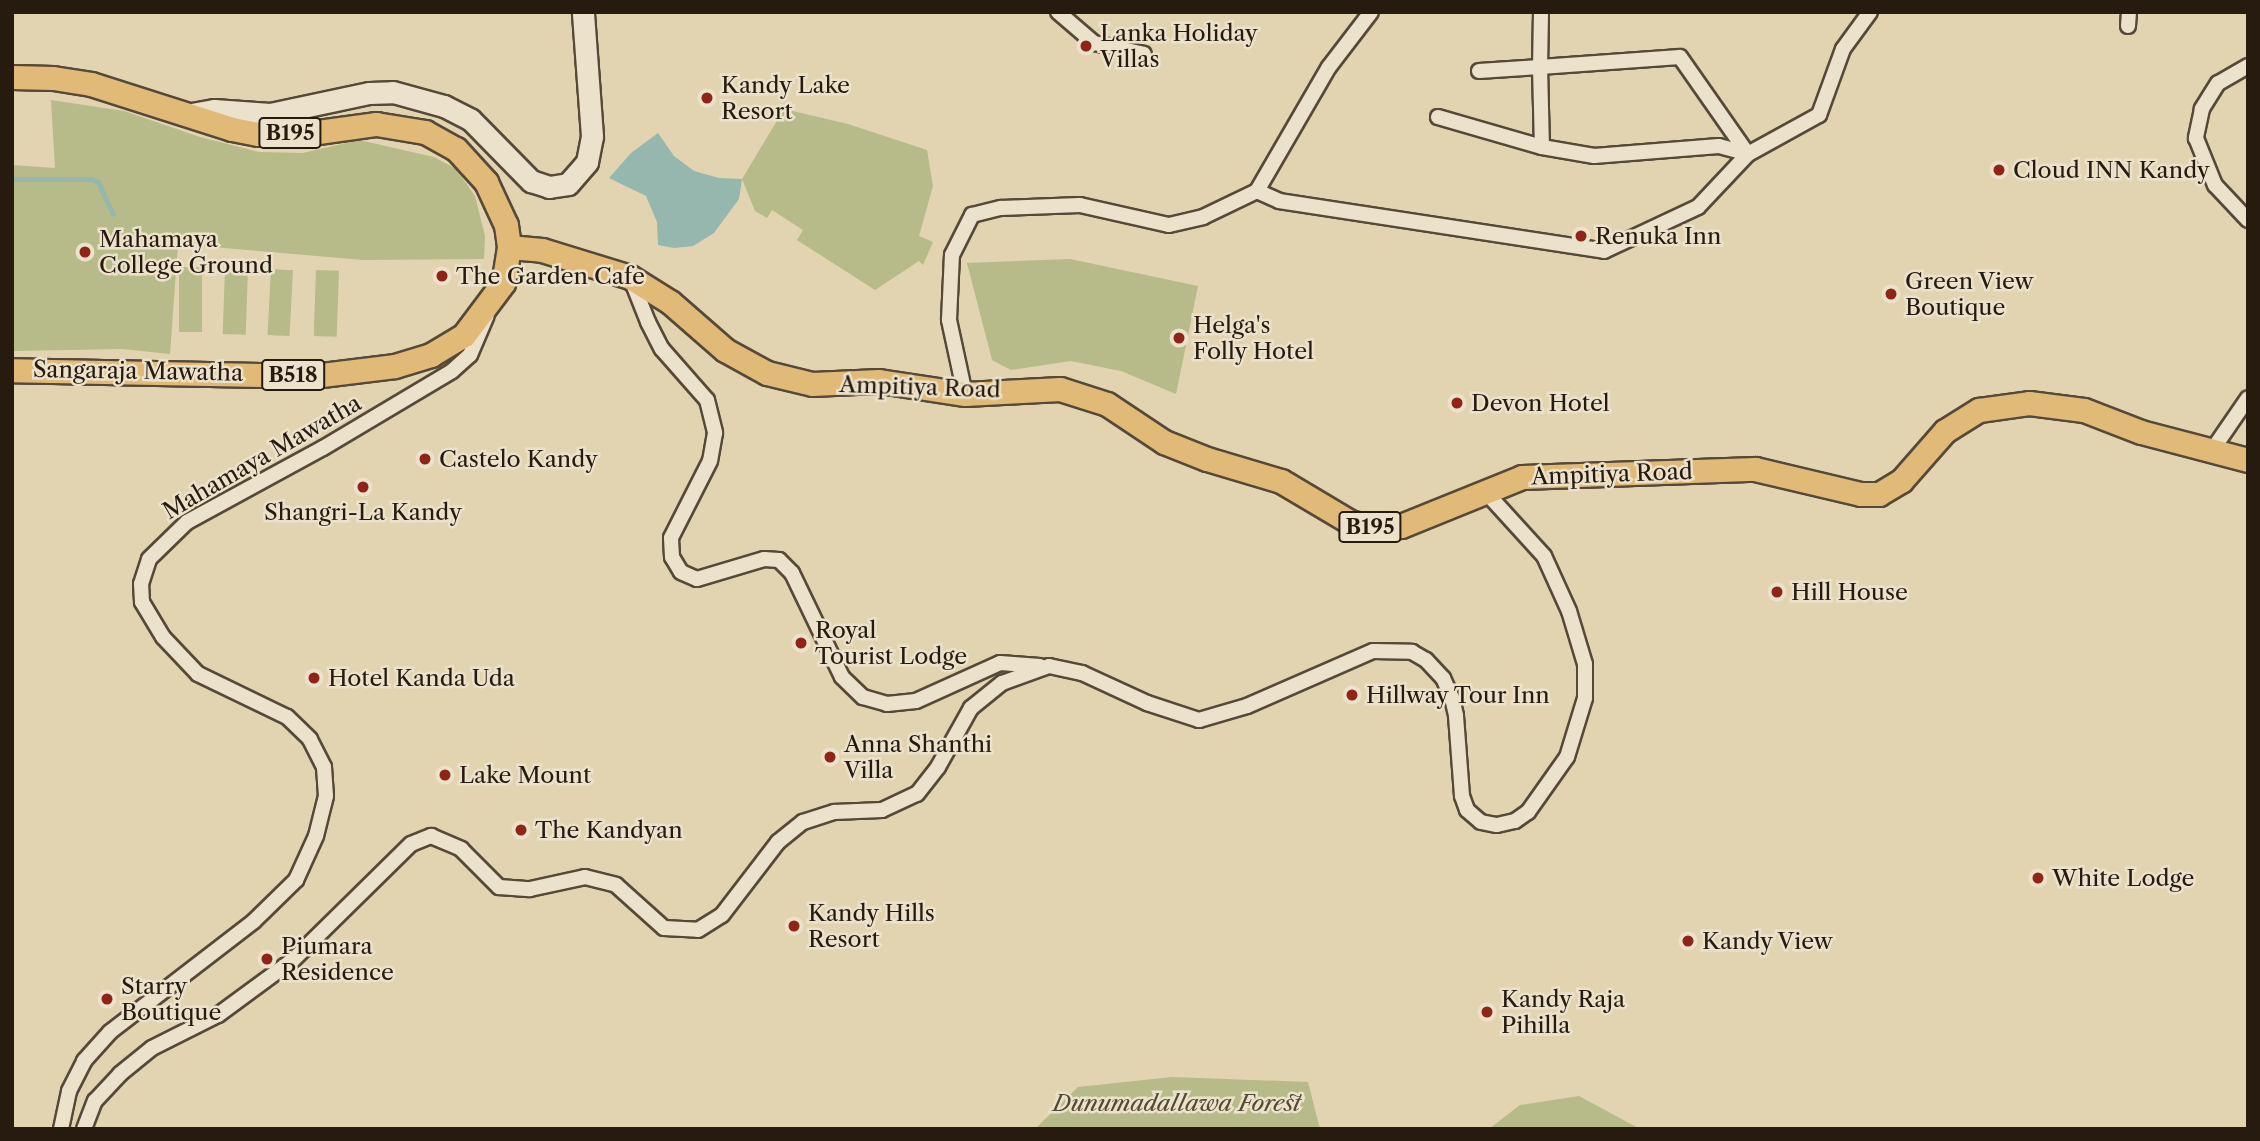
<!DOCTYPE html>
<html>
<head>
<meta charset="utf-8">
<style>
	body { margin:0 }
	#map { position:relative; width:2260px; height:1141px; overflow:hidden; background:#e2d3b1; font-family:"Libre Caslon Text",serif }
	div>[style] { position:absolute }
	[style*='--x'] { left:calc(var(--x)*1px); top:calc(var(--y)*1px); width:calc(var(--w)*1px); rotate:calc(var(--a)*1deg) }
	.green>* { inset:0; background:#b6bb89; transform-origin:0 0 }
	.water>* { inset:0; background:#95b7ae }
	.stream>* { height:5px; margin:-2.5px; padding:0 2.5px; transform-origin:2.5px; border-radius:2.5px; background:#95b7ae }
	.roads { filter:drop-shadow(2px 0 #564938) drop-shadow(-2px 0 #564938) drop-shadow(0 2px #564938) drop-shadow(0 -2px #564938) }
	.minor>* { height:14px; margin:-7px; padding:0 7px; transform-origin:7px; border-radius:7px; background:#ece2cc }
	.secondary>* { height:21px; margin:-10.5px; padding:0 10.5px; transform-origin:10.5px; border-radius:10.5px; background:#ece2cc }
	.primary>* { height:23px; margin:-11.5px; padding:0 11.5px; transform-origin:11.5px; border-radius:11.5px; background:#e1ba78 }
	.dots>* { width:19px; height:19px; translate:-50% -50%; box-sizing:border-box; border:4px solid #ece2cc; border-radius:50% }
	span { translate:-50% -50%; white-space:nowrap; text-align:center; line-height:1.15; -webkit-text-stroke:5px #ece2cc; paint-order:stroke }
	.shield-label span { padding:2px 5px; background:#ece2cc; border:2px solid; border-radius:5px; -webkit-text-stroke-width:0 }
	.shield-label { font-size:21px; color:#271b0f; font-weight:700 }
	.poi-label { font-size:23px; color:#271b0f }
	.left { translate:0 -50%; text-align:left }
	.street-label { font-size:23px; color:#271b0f }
	.park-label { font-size:23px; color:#524b34; font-style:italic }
	.frame { position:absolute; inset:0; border:14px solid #271b0f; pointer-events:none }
</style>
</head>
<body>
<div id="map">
	<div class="green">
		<div style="clip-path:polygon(51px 100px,124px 111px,200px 137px,259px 152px,303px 153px,359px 140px,434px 157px,456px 169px,475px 196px,485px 236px,484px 259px,363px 260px,178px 244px,170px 354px,122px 349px,12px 351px,12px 165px,55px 168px)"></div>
		<div style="clip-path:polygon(784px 109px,848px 124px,927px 150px,933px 186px,919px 236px,933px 242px,923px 265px,919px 261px,875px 290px,797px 240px,803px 230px,772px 210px,767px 218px,755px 211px,742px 179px)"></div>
		<div style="clip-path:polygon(1070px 259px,1198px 286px,1176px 394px,1121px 371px,1071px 361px,1011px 370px,992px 360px,967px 263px)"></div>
		<div style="left:179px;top:267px;width:23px;height:65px"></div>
		<div style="left:225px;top:268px;width:23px;height:66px;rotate:2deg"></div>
		<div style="left:271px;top:269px;width:22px;height:66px;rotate:3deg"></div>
		<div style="left:316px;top:270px;width:23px;height:66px;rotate:2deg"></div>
		<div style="clip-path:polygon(1172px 1077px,1308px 1082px,1320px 1129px,1035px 1129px,1078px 1087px)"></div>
		<div style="clip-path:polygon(1579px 1096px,1640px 1129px,1489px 1129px,1520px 1105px)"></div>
	</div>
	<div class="water">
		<div style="clip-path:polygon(658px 133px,674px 156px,694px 171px,719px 178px,742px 179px,739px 199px,714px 233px,693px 246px,674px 248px,658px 245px,657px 222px,646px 196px,609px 178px,631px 153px)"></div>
	</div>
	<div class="stream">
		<div style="--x:12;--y:179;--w:79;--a:0"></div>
		<div style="--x:91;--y:179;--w:8;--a:23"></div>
		<div style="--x:98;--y:182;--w:35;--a:65"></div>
	</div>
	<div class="roads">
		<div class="minor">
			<div style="--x:1058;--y:12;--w:48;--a:40.7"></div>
			<div style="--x:1094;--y:43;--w:51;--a:12.4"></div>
			<div style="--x:1541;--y:12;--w:55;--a:91"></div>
			<div style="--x:1540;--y:67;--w:140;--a:-4.1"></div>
			<div style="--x:1680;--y:57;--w:118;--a:55"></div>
			<div style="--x:2128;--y:26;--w:14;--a:-86"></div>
			<div style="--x:2248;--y:66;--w:34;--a:150"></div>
			<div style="--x:2218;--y:83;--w:31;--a:122"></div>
			<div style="--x:2202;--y:109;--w:30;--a:102"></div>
			<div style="--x:2196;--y:138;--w:51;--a:68"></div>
			<div style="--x:2215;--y:185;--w:48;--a:46.7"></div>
			<div style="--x:1479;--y:71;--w:61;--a:-3.8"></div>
			<div style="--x:1540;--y:67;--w:80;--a:88.6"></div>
			<div style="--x:1438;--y:117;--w:108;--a:16.1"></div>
			<div style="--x:1542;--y:147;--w:53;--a:9.8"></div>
			<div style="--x:1594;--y:156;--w:125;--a:-4.6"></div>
			<div style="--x:1719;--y:146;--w:30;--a:15"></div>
			<div style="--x:1257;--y:191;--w:24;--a:24"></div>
			<div style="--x:1279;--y:201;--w:329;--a:8.7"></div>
			<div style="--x:1604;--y:251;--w:104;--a:-25.1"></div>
			<div style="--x:1698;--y:207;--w:73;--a:-46.7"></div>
			<div style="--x:1748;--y:154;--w:81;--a:-28.8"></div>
			<div style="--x:1819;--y:115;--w:70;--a:-70"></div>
			<div style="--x:1843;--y:49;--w:46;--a:-53.9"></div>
			<div style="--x:631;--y:279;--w:46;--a:68.4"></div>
			<div style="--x:648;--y:322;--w:30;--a:63"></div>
			<div style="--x:662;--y:349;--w:68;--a:48.6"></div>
			<div style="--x:707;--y:400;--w:34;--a:76"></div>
			<div style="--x:715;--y:433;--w:28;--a:100"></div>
			<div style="--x:710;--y:461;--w:86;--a:116.9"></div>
			<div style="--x:671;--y:538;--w:19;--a:87"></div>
			<div style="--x:672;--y:557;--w:17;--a:59"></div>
			<div style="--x:681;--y:572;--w:17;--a:24"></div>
			<div style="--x:697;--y:579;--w:70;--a:-16.6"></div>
			<div style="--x:764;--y:559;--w:15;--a:4"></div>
			<div style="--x:779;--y:560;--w:18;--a:45"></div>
			<div style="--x:792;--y:573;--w:115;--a:64.3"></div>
			<div style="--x:842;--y:677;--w:29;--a:44"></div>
			<div style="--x:863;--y:697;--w:25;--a:16"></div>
			<div style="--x:887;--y:704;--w:29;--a:-6"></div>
			<div style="--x:916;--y:701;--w:92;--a:-24.3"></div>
			<div style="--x:1000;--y:663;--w:40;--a:4.3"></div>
			<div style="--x:965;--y:394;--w:76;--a:-102.2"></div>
			<div style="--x:949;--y:320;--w:65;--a:-87.4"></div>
			<div style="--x:952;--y:255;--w:45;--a:-63.4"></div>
			<div style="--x:972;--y:215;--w:30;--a:-14"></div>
			<div style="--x:1001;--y:208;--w:79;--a:-2.2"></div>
			<div style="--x:1080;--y:205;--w:91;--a:12.7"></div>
			<div style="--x:1169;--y:225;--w:35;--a:-13"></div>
			<div style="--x:1203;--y:217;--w:60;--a:-25.7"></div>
			<div style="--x:1257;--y:191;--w:143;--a:-59.9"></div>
			<div style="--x:1329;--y:67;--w:69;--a:-52.6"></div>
			<div style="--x:2211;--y:452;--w:65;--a:-55.6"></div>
			<div style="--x:61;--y:1129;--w:39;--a:-78"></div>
			<div style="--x:69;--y:1091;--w:34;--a:-63"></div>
			<div style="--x:84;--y:1061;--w:39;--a:-48"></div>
			<div style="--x:110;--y:1032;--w:182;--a:-37.6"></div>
			<div style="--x:254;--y:921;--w:59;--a:-44.3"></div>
			<div style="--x:296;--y:880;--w:48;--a:-65.6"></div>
			<div style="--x:316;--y:836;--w:41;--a:-76"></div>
			<div style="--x:326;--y:796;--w:29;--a:-94"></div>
			<div style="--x:324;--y:767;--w:31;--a:-117"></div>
			<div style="--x:310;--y:739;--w:32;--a:-136"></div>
			<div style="--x:287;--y:717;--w:99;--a:-154.2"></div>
			<div style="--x:198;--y:674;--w:51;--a:-133.4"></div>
			<div style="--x:163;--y:637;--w:41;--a:-121"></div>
			<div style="--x:142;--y:602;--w:18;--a:-93"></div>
			<div style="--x:141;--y:584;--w:26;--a:-72"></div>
			<div style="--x:149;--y:559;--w:53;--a:-44.2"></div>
			<div style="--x:187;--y:522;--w:155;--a:-28.6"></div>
			<div style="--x:323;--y:448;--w:150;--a:-30.8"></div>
			<div style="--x:452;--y:371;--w:24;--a:-42"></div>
			<div style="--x:470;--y:355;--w:43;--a:-67"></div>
			<div style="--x:84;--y:1129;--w:30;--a:-69"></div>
			<div style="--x:95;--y:1101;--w:37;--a:-47"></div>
			<div style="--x:120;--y:1074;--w:41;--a:-39.1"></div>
			<div style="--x:152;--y:1048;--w:74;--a:-26.6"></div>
			<div style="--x:218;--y:1015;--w:93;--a:-36.3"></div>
			<div style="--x:293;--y:960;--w:165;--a:-44.5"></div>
			<div style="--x:411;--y:844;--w:22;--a:-22"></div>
			<div style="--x:431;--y:836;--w:33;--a:23"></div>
			<div style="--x:461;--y:849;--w:54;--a:45"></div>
			<div style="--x:499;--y:887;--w:31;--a:4"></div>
			<div style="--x:530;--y:889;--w:56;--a:-12.3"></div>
			<div style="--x:585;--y:877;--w:32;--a:14"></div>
			<div style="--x:616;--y:885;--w:64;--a:41.9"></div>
			<div style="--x:664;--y:928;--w:34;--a:3"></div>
			<div style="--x:698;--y:930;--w:28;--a:-32"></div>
			<div style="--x:722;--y:915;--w:92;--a:-52.5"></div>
			<div style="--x:778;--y:842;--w:32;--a:-39"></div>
			<div style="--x:803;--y:822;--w:33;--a:-18"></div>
			<div style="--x:834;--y:812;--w:48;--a:-2.4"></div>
			<div style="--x:882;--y:810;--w:38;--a:-25"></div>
			<div style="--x:917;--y:794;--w:34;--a:-52"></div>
			<div style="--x:938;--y:767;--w:68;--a:-60.8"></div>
			<div style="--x:971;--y:708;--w:40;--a:-39"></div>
			<div style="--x:1002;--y:683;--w:50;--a:-19.9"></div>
			<div style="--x:1049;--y:666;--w:34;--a:12"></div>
			<div style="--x:1082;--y:673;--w:72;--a:24.8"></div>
			<div style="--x:1147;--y:703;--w:55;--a:18.1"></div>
			<div style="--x:1199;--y:720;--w:50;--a:-16.3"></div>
			<div style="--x:1247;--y:706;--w:137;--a:-23.6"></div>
			<div style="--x:1373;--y:651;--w:39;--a:1"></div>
			<div style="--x:1412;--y:652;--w:16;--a:30"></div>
			<div style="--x:1426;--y:660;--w:25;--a:47"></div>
			<div style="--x:1443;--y:678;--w:22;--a:66"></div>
			<div style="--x:1452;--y:698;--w:18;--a:77"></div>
			<div style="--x:1456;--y:716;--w:80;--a:85.7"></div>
			<div style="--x:1462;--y:796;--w:15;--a:70"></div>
			<div style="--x:1467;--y:810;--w:18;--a:41"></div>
			<div style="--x:1481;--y:822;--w:16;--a:11"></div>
			<div style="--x:1497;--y:825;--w:18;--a:-13"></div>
			<div style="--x:1515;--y:821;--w:16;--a:-35"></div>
			<div style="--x:1528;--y:812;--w:67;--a:-54.7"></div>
			<div style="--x:1567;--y:757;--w:62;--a:-73"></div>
			<div style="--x:1585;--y:698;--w:34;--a:-90"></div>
			<div style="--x:1585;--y:664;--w:55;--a:-106.8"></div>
			<div style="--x:1569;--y:611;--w:60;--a:-114.4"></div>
			<div style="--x:1544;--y:556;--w:89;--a:-132.3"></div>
		</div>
		<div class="secondary">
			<div style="--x:186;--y:115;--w:28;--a:-10"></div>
			<div style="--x:214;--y:110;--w:56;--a:4.1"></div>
			<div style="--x:270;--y:114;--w:101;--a:-12"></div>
			<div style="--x:369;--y:93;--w:24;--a:-2"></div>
			<div style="--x:393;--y:92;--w:53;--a:15.4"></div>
			<div style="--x:444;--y:106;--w:30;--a:27"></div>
			<div style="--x:471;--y:120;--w:86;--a:45.5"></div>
			<div style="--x:531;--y:181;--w:19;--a:18"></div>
			<div style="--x:549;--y:187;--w:19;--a:-9"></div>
			<div style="--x:568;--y:184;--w:29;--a:-49"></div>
			<div style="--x:587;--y:162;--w:26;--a:-79"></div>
			<div style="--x:592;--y:136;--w:124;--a:-94.2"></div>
		</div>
		<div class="primary">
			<div style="--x:12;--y:77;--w:41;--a:1.4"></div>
			<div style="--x:53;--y:78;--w:38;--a:9"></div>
			<div style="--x:91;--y:84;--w:148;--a:17.7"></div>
			<div style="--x:232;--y:129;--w:26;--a:11"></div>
			<div style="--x:258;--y:134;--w:60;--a:-1.9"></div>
			<div style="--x:318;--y:132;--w:59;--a:-7.9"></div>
			<div style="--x:376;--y:124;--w:50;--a:9.3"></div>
			<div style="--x:425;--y:132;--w:35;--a:29"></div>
			<div style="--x:456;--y:149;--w:45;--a:47.7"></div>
			<div style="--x:486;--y:182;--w:47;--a:65.1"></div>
			<div style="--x:506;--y:225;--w:22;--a:82"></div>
			<div style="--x:509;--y:247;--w:36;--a:99"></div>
			<div style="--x:503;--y:283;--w:65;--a:126.9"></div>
			<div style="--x:464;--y:335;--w:39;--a:149"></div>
			<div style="--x:431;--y:355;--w:38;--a:163"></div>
			<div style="--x:395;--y:366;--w:82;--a:173"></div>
			<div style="--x:314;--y:376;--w:302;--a:-178.9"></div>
			<div style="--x:509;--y:247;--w:33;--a:5"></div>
			<div style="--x:542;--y:250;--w:92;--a:17.1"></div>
			<div style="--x:630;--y:277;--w:47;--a:32"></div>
			<div style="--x:670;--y:302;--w:73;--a:41.1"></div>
			<div style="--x:725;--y:350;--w:48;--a:28.7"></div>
			<div style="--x:767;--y:373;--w:46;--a:13.7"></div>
			<div style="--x:812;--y:384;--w:67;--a:-2.6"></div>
			<div style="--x:879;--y:381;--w:87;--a:8.6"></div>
			<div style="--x:965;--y:394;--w:95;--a:-3"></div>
			<div style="--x:1060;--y:389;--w:49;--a:17.7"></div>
			<div style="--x:1107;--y:404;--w:69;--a:33.7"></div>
			<div style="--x:1164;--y:442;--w:46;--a:21.6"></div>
			<div style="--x:1207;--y:459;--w:77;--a:16.6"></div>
			<div style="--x:1281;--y:481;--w:80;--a:30.7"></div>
			<div style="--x:1350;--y:522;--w:23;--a:15"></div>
			<div style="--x:1372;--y:528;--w:29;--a:-4"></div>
			<div style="--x:1401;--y:526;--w:131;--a:-22"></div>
			<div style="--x:1522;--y:477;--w:233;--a:-2"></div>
			<div style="--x:1755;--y:469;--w:109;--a:13.3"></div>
			<div style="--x:1861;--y:494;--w:18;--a:0"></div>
			<div style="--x:1879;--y:494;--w:26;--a:-31"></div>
			<div style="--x:1901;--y:481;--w:67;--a:-48.7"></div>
			<div style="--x:1945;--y:431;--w:40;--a:-32"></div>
			<div style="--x:1979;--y:410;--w:50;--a:-8"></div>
			<div style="--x:2029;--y:403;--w:55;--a:7.3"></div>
			<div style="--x:2084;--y:410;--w:61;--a:21.1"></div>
			<div style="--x:2141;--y:432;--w:111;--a:14.7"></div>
		</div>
	</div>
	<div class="dots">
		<div style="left:1086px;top:46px;background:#8f2418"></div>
		<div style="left:707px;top:98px;background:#8f2418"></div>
		<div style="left:1999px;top:170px;background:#8f2418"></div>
		<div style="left:1581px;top:236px;background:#8f2418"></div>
		<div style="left:85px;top:252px;background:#8f2418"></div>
		<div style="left:442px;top:276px;background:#8f2418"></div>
		<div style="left:1891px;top:294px;background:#8f2418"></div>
		<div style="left:1179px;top:338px;background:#8f2418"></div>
		<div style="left:1457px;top:403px;background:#8f2418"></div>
		<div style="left:425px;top:459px;background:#8f2418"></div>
		<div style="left:363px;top:487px;background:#8f2418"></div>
		<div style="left:1777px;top:592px;background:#8f2418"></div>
		<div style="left:801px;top:643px;background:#8f2418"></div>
		<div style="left:314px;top:678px;background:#8f2418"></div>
		<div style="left:1352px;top:695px;background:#8f2418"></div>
		<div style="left:830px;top:757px;background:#8f2418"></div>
		<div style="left:445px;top:775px;background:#8f2418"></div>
		<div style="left:521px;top:830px;background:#8f2418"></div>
		<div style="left:2038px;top:878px;background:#8f2418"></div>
		<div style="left:794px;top:926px;background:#8f2418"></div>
		<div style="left:1688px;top:941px;background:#8f2418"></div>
		<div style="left:267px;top:959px;background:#8f2418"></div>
		<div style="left:107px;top:999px;background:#8f2418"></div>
		<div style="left:1487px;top:1012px;background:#8f2418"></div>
	</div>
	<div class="shield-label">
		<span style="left:290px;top:133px">B195</span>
		<span style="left:293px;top:375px">B518</span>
		<span style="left:1370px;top:527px">B195</span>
	</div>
	<div class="poi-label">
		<span class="left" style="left:1100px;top:46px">Lanka Holiday<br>Villas</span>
		<span class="left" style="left:721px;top:98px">Kandy Lake<br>Resort</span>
		<span class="left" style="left:2013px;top:170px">Cloud INN Kandy</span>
		<span class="left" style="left:1595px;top:236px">Renuka Inn</span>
		<span class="left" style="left:99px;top:252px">Mahamaya<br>College Ground</span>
		<span class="left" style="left:456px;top:276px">The Garden Cafe</span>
		<span class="left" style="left:1905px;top:294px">Green View<br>Boutique</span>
		<span class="left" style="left:1193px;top:338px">Helga's<br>Folly Hotel</span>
		<span class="left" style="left:1471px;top:403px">Devon Hotel</span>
		<span class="left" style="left:439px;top:459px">Castelo Kandy</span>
		<span style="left:363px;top:512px">Shangri-La Kandy</span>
		<span class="left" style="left:1791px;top:592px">Hill House</span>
		<span class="left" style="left:815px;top:643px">Royal<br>Tourist Lodge</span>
		<span class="left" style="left:328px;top:678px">Hotel Kanda Uda</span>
		<span class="left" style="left:1366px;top:695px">Hillway Tour Inn</span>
		<span class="left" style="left:844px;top:757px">Anna Shanthi<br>Villa</span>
		<span class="left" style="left:459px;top:775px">Lake Mount</span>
		<span class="left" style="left:535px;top:830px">The Kandyan</span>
		<span class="left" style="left:2052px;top:878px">White Lodge</span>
		<span class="left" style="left:808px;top:926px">Kandy Hills<br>Resort</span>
		<span class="left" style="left:1702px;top:941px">Kandy View</span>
		<span class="left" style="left:281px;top:959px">Piumara<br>Residence</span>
		<span class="left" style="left:121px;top:999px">Starry<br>Boutique</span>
		<span class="left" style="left:1501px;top:1012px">Kandy Raja<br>Pihilla</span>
	</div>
	<div class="street-label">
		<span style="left:138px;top:371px;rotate:1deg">Sangaraja Mawatha</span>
		<span style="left:920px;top:387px;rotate:2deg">Ampitiya Road</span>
		<span style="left:262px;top:457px;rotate:-30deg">Mahamaya Mawatha</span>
		<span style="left:1612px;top:474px;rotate:-2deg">Ampitiya Road</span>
	</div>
	<div class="park-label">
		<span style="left:1177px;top:1103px">Dunumadallawa Forest</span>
	</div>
	<div class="frame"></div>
</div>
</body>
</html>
